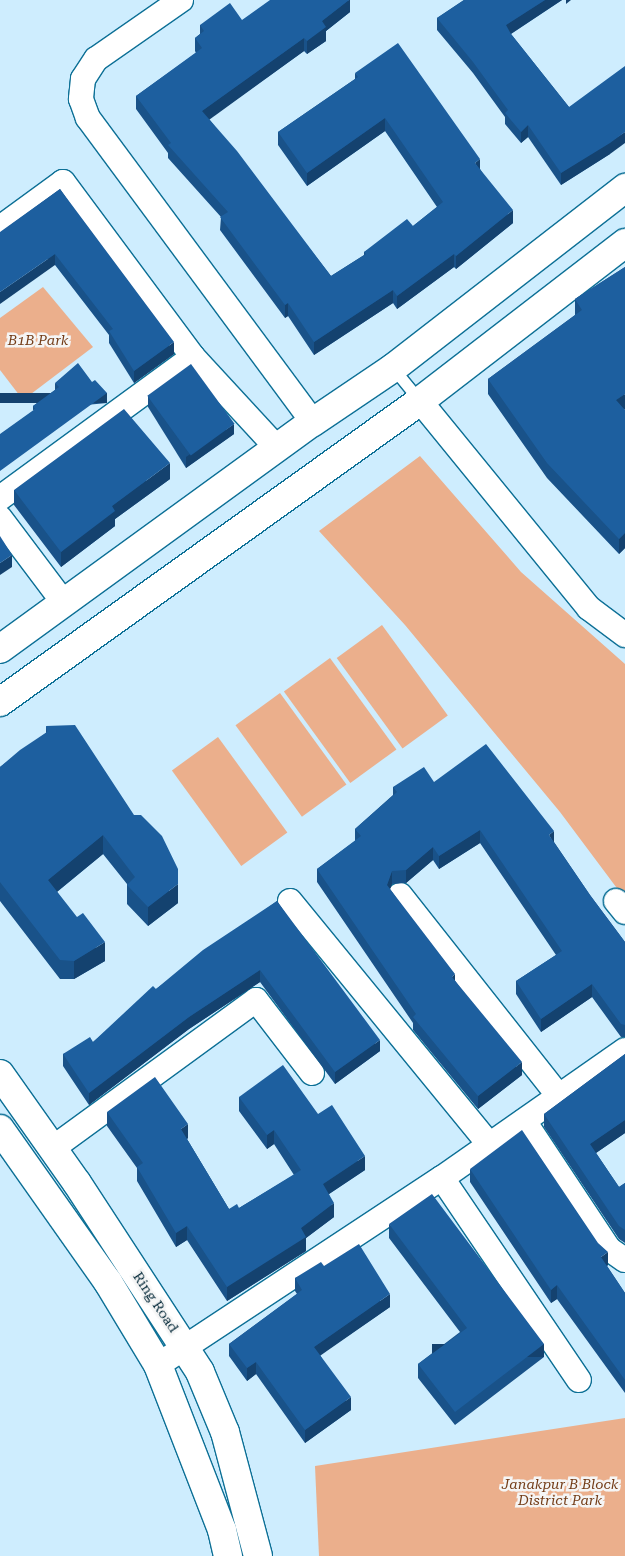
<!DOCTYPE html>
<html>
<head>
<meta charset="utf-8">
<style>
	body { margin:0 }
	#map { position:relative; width:625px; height:1556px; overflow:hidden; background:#ceedfe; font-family:"Roboto Serif",serif }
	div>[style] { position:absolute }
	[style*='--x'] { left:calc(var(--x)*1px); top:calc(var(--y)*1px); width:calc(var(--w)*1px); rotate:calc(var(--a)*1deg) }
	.green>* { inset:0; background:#ebaf8c; transform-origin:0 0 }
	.roads { filter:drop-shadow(1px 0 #0d7096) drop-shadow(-1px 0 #0d7096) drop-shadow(0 1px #0d7096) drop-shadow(0 -1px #0d7096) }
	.lane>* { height:11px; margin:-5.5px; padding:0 5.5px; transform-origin:5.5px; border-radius:5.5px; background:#fff }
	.street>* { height:24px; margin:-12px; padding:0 12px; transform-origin:12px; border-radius:12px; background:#fff }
	.secondary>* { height:28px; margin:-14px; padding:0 14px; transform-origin:14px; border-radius:14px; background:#fff }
	.wall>* { inset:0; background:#195289 }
	.shaded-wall>* { inset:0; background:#14426f; transform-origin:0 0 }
	.building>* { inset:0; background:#1d5f9f; transform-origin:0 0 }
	span { translate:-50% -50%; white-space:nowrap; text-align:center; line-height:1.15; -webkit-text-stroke:5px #f5f5f5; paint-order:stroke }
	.park-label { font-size:14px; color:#733c17; font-style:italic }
	.street-label { font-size:14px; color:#012636 }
</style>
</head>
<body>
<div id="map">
	<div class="green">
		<div style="clip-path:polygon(43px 287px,93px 347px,23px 400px,0 370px,0 318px)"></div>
		<div style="clip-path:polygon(420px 456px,521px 572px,625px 664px,625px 899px,560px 812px,405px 625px,319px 531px)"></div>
		<div style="left:382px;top:625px;width:112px;height:56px;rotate:54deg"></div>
		<div style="left:330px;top:658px;width:113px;height:57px;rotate:54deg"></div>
		<div style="left:280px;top:693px;width:113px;height:55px;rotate:54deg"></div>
		<div style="left:218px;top:737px;width:118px;height:57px;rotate:54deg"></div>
		<div style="clip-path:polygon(625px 1418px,625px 1556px,319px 1556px,315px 1466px)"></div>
	</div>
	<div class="roads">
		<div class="lane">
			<div style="--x:393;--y:368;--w:43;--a:50.7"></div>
		</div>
		<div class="street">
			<div style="--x:181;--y:0;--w:103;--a:145.2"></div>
			<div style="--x:96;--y:59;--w:24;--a:123"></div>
			<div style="--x:83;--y:79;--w:20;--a:96"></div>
			<div style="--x:81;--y:99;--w:20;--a:70"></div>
			<div style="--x:88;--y:118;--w:378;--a:53.5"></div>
			<div style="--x:0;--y:228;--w:78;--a:-36.1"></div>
			<div style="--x:63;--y:182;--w:218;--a:53.4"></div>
			<div style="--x:420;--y:401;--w:267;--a:50.8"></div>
			<div style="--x:589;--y:608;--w:45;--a:36.9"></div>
			<div style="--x:0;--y:498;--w:239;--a:-36.2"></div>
			<div style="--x:193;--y:357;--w:124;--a:47.3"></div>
			<div style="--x:0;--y:518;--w:106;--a:53"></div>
			<div style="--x:400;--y:895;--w:255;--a:51.7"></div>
			<div style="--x:290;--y:901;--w:315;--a:50.7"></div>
			<div style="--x:616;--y:901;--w:14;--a:51"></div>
			<div style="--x:524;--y:1121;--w:154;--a:56.4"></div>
			<div style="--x:609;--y:1249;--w:19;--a:35"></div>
			<div style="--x:53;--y:1148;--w:251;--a:-36.1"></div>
			<div style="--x:256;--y:1000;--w:92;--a:52.5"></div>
			<div style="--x:442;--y:1178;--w:244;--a:55.9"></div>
			<div style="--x:158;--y:1365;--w:340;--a:-33.4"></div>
			<div style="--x:442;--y:1178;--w:223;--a:-35"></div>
		</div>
		<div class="secondary">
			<div style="--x:0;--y:649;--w:387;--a:-36"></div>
			<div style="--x:313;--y:422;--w:97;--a:-34"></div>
			<div style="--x:393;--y:368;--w:294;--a:-37.8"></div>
			<div style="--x:0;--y:702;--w:517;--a:-35.63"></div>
			<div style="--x:420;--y:401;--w:259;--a:-37.6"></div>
			<div style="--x:0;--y:1074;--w:133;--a:54.8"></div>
			<div style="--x:77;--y:1183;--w:225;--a:56.9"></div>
			<div style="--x:200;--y:1372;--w:65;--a:67.4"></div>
			<div style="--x:225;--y:1432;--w:128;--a:75.1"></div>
			<div style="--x:0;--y:1129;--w:187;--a:54.8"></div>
			<div style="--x:108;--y:1282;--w:97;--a:58.9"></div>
			<div style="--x:158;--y:1365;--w:177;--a:68.8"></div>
			<div style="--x:222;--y:1530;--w:27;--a:77"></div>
		</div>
	</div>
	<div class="wall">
		<div style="clip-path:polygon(350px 0,350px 12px,326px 31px,326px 41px,307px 54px,304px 51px,209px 119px,331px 276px,364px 255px,364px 252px,413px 226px,437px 207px,385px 131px,307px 186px,278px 145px,278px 132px,355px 79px,355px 73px,480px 169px,513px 223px,456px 269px,454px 267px,397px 309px,393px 303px,314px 355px,288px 316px,285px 318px,220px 230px,221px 217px,168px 158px,168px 153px,136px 109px,136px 96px,196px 53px,195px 51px,195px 38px,200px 34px,200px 25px,242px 20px)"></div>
		<div style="clip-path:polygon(464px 0,562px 0,511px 34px,569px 107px,610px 154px,561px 185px,528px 137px,521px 143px,505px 124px,505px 117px,473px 73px,437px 30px,437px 18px)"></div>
		<div style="clip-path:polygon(60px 189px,174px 354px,134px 383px,109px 343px,109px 335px,55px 265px,8px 227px)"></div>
		<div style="clip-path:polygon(625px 267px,624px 409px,625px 410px,625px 548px,619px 554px,547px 478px,488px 394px,488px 379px,575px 315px,575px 299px)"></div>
		<div style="clip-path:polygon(55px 383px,107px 403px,33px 410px,33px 406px,55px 390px)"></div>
		<div style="clip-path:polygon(148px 396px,234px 434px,186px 468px,148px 407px)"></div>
		<div style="clip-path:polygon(170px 479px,115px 519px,115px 526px,61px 567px,14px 505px,14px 490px)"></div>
		<div style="clip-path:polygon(46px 726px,178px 903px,148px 926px,127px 904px,127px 884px,103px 854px,57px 892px,105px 961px,74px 979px,60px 979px,0 901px,0 767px,46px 733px)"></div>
		<div style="clip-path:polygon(434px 782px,554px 842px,590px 895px,625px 942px,625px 1037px,621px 1037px,592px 997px,541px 1032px,516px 994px,516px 981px,556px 955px,480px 843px,439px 869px,433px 860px,406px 883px,392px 884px,390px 889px,522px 1075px,478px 1109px,413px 1030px,413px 1023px,317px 882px,317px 869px,355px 841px,355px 829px,393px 795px,393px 787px)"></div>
		<div style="clip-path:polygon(277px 901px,380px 1051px,335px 1084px,260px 982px,189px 1029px,89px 1105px,63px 1066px,63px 1054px,93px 1042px,156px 989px)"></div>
		<div style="clip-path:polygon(625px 1054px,625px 1133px,596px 1153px,619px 1187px,625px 1183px,625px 1243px,619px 1239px,544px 1127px,544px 1114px)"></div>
		<div style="clip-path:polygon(239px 1097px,318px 1114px,365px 1170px,329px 1194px,334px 1217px,306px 1238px,306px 1251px,227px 1301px,187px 1240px,176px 1247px,137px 1181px,137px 1168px,107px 1126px,107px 1112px,188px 1138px,187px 1139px,229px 1209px,239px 1208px,294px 1175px,274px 1144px,267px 1149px,239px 1111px)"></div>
		<div style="clip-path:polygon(470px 1169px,608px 1265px,607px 1266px,625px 1293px,625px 1393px,557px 1299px,551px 1303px,470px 1182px)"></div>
		<div style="clip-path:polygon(389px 1224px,544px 1357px,455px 1425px,418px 1378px,418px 1364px,460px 1332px,389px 1238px)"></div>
		<div style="clip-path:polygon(324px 1266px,390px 1307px,320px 1355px,351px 1410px,305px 1443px,256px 1374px,247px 1381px,229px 1356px,229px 1344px,297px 1294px,295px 1291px,295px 1278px)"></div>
	</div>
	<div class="shaded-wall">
		<div style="clip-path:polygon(349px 0,350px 0,350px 12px,326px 31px,326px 41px,307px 54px,307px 41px,322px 21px)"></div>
		<div style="clip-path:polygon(545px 0,562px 0,506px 37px,506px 25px)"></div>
		<div style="clip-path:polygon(566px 0,571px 0,566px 4px)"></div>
		<div style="clip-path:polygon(304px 38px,304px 51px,202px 125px,202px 111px)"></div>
		<div style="clip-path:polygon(385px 118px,385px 131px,307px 186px,307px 173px)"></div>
		<div style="clip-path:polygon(528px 125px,528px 137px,521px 143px,521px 132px)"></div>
		<div style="clip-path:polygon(625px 132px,625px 143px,610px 154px,561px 185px,561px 173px)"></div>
		<div style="clip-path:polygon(480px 159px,480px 172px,475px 163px)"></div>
		<div style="clip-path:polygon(513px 210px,513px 223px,456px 269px,456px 256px)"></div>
		<div style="clip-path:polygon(55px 254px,55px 265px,0 304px,0 292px)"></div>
		<div style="clip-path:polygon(454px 254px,454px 267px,397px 309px,397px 296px)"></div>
		<div style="clip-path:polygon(393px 290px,393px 303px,314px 355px,314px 342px)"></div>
		<div style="clip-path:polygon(288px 303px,288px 316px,285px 318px,285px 305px)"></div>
		<div style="clip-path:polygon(174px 342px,174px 354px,134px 383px,134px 371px)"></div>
		<div style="left:107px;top:393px;width:10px;height:132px;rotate:90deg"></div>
		<div style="clip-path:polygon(625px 394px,625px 409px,616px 415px,616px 400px)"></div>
		<div style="clip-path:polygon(234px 424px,234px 434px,186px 468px,186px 457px)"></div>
		<div style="clip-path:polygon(170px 463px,170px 479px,115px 519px,115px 526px,61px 567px,61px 552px,112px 506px)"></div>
		<div style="clip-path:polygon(625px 533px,625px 548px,619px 554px,619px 539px)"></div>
		<div style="clip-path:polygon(12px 555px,12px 567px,0 575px,0 563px)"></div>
		<div style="clip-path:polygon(480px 830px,480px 843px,439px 869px,439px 856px)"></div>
		<div style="clip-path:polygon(554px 831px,554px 844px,549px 835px)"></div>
		<div style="clip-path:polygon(103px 835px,103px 854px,48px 899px,48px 880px)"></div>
		<div style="clip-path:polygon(433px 847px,433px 860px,406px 883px,406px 870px)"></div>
		<div style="clip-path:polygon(392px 871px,392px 884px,387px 897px,387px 885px)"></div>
		<div style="clip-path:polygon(178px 884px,178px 903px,148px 926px,148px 907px)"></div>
		<div style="clip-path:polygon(105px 942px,105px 961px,74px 979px,74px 961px)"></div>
		<div style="clip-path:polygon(260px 970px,260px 982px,189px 1029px,89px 1105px,89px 1093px,189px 1017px)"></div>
		<div style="clip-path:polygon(455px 974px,455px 987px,452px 977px)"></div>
		<div style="clip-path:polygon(592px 984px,592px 997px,541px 1032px,541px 1019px)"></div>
		<div style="clip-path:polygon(380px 1040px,380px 1051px,335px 1084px,335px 1072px)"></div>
		<div style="clip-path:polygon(522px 1062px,522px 1075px,478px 1109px,478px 1096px)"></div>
		<div style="clip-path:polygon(625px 1120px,625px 1133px,590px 1157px,590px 1144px)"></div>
		<div style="clip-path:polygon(188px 1124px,188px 1138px,181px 1143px,181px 1129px)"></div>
		<div style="clip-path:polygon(274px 1130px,274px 1144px,267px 1149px,267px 1135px)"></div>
		<div style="clip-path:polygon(365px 1156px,365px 1170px,323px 1198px,323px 1184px)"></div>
		<div style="clip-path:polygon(334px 1203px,334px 1217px,306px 1238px,306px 1251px,227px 1301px,227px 1287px,301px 1228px)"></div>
		<div style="clip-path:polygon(187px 1226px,187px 1240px,176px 1247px,176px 1233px)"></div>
		<div style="clip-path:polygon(608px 1252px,608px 1265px,601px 1270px,601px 1257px)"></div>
		<div style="clip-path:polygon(557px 1285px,557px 1299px,551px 1303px,551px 1290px)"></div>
		<div style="clip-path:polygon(390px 1294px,390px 1307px,314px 1360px,314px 1347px)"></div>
		<div style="left:544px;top:1344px;width:13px;height:112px;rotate:90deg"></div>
		<div style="clip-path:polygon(256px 1362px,256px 1374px,247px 1381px,247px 1368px)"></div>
		<div style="clip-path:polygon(351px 1397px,351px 1410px,305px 1443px,305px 1430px)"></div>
	</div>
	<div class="building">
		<div style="clip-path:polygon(270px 0,349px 0,322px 21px,326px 27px,307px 41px,304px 38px,202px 111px,237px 151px,331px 276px,366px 254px,364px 252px,407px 219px,413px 226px,443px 202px,385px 118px,307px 173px,278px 132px,358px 77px,355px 73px,398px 43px,480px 159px,475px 163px,513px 210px,456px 256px,454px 254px,397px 296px,393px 290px,314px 342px,288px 303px,285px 305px,220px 217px,228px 212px,168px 145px,171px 143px,136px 96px,202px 48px,195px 38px,204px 31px,200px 25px,230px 3px,242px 20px)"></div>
		<div style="clip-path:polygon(464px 0,545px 0,506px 25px,511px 34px,569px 107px,625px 66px,625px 132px,610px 143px,561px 173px,528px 125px,521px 132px,505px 113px,508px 110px,473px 62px,437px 18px)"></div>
		<div style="clip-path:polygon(60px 189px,174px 342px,134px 371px,109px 331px,113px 329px,55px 254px,0 292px,0 232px)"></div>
		<div style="clip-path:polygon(625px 267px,625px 394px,616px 400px,625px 410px,625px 533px,619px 539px,547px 463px,488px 379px,582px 310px,575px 299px)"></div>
		<div style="clip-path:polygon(78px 363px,92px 382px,95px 380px,107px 393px,0 471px,0 434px,35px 409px,33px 406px,59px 387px,55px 383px)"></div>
		<div style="left:191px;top:364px;width:74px;height:54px;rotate:54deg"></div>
		<div style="clip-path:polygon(124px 409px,170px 463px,112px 506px,115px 511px,61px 552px,14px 490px)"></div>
		<div style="clip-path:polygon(0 536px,12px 555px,0 563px)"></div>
		<div style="clip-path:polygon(75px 725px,134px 815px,141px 815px,162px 836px,178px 869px,178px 884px,148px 907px,127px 885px,135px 877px,103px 835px,48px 880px,77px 917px,83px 913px,105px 942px,74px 961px,60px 960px,0 882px,0 767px,20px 750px,47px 732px,46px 726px)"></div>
		<div style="clip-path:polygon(486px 744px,554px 831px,549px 835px,590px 895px,625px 942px,625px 1025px,621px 1024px,592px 984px,541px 1019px,516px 981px,562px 951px,480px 830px,439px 856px,433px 847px,406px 870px,392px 871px,387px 885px,455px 974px,452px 977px,522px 1062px,478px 1096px,413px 1017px,416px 1014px,317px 869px,361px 836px,355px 829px,397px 792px,393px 787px,424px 767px,434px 782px)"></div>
		<div style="clip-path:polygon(277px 901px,380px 1040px,335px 1072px,260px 970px,189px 1017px,89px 1093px,63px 1054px,90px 1037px,93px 1042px,153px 986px,156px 989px,203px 950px)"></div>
		<div style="clip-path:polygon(625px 1054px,625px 1120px,590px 1144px,619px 1187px,625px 1183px,625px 1230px,619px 1226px,544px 1114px)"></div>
		<div style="clip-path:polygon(283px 1065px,318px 1114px,332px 1105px,365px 1156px,323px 1184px,334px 1203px,301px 1228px,306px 1237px,227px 1287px,187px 1226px,176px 1233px,137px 1167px,143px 1163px,107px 1112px,155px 1077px,188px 1124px,181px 1129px,229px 1209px,237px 1204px,239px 1208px,301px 1170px,274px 1130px,267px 1135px,239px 1097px)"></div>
		<div style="clip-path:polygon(522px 1130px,598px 1243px,608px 1252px,601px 1257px,625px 1293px,625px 1380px,557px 1285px,551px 1290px,470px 1169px)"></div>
		<div style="clip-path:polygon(432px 1194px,544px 1344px,455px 1412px,418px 1364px,467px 1328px,389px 1224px)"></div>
		<div style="clip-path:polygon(359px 1244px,390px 1294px,314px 1347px,351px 1397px,305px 1430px,256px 1362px,247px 1368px,229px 1344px,302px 1290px,295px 1278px,321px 1262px,324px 1266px)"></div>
	</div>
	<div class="park-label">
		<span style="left:38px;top:340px">B1B Park</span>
		<span style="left:560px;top:1492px">Janakpur B Block<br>District Park</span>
	</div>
	<div class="street-label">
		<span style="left:156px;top:1302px;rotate:56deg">Ring Road</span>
	</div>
</div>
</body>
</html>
